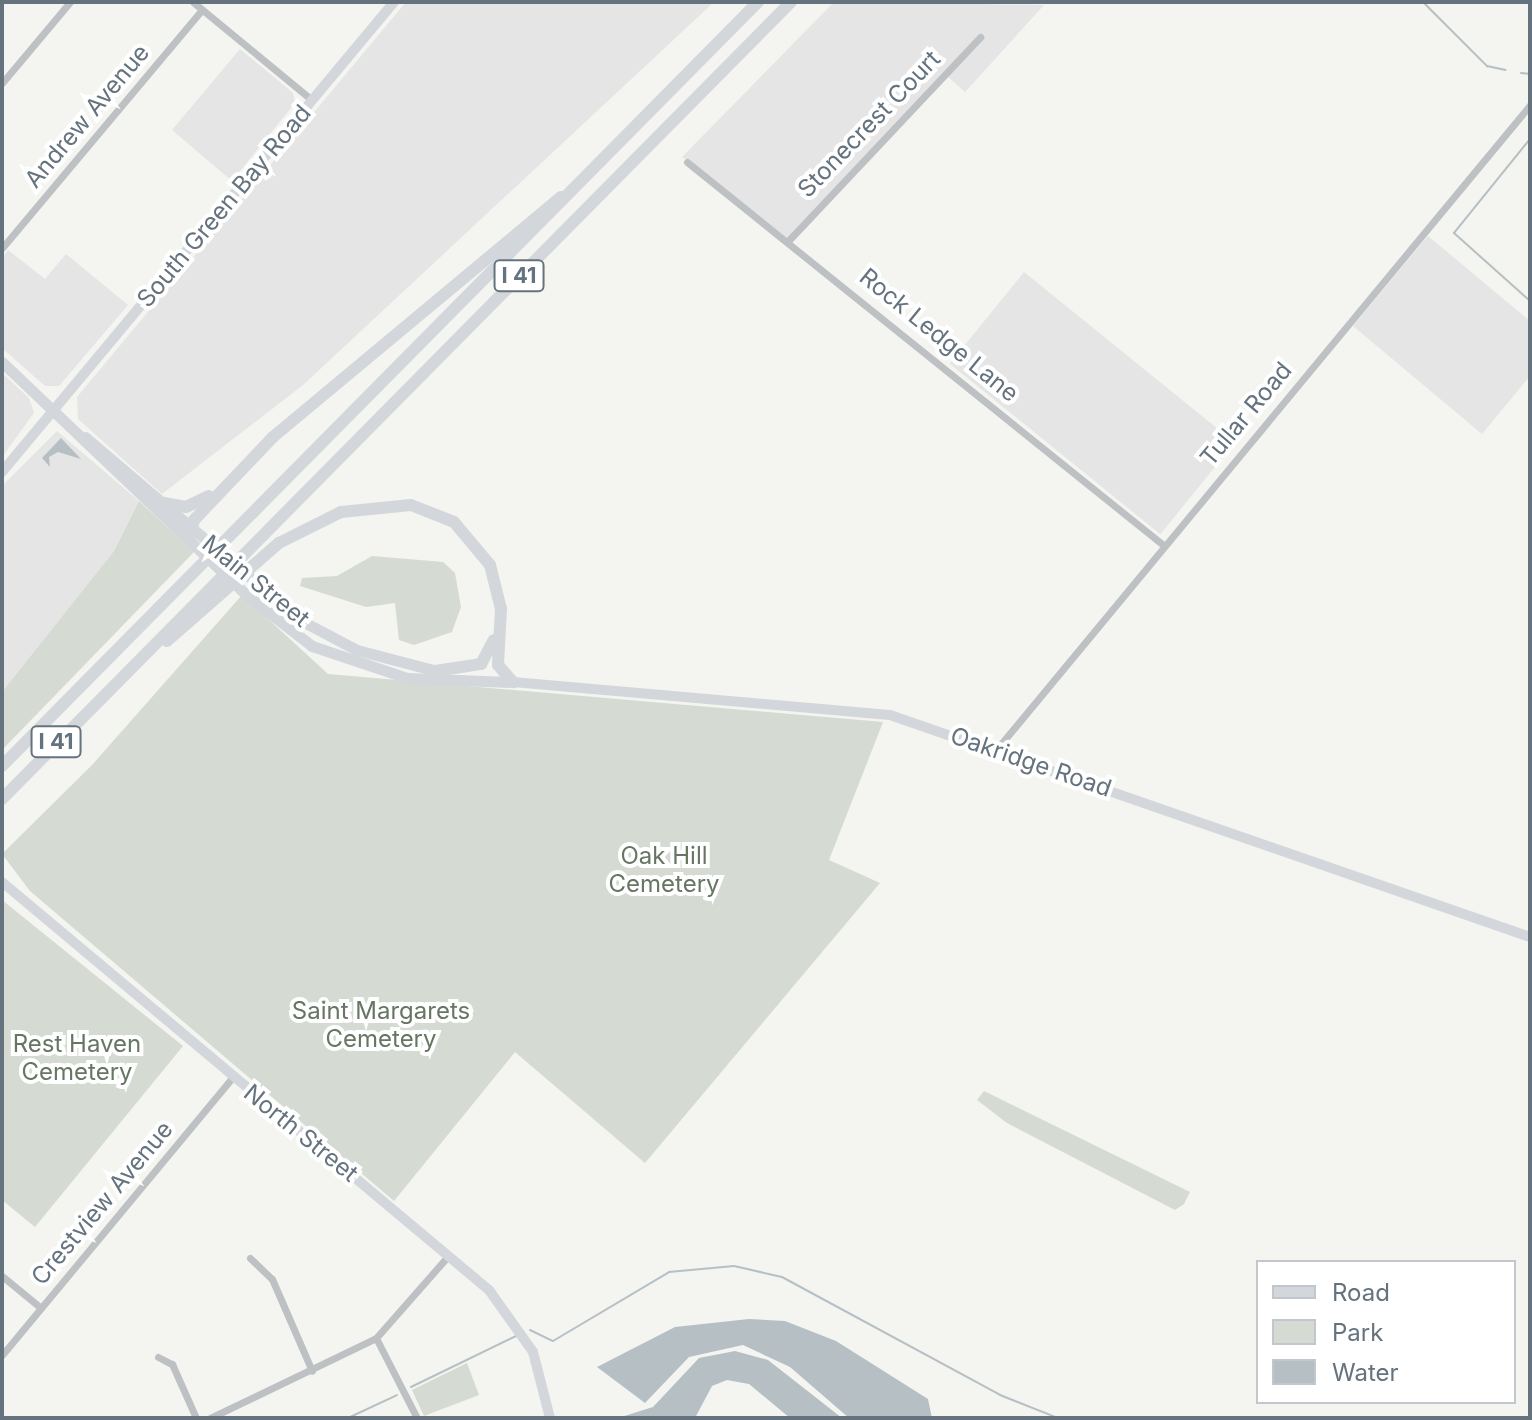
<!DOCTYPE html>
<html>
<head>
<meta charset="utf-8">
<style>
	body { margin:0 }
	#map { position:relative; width:1532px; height:1420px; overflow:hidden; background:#f4f4f0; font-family:Inter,sans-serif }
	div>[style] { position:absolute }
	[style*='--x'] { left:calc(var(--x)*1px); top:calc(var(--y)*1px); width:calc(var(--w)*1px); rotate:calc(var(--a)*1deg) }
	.built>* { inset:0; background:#e4e5e4; transform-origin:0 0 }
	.green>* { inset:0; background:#d5dad2 }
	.water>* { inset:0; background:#b6c0c4 }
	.stream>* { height:2px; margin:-1px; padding:0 1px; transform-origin:1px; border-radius:1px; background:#b6c0c4 }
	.street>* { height:7px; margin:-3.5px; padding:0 3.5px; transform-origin:3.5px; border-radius:3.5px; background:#bdc1c4 }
	.secondary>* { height:10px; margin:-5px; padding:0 5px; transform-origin:5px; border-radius:5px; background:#d3d7db }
	.primary>* { height:11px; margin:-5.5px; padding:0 5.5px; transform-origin:5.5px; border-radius:5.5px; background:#d3d7db }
	.highway>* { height:12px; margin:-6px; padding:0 6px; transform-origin:6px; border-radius:6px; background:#d3d7db }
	span { translate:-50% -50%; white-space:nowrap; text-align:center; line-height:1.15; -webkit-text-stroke:8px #fff; paint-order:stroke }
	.shield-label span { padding:2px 6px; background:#fff; border:2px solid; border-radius:6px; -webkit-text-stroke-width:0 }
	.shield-label { font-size:22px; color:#65737f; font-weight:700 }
	.street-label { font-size:24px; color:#65737f }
	.park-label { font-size:24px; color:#677663 }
	.frame { position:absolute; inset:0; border:4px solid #65737f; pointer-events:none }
	.legend { position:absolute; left:1256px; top:1260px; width:260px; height:144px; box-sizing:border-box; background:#fff; border:2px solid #c1c7cc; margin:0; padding:10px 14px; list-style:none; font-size:24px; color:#65737f }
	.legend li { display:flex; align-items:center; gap:16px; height:40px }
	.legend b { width:40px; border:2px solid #c1c7cc }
</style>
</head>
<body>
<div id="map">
	<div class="built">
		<div style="clip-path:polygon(406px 2px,714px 2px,303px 385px,162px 494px,78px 419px,77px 397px)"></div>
		<div style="clip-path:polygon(834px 2px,1044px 5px,965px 92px,944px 73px,789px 240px,682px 157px)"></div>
		<div style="clip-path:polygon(240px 49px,293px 93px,295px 103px,232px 181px,172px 130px)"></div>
		<div style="clip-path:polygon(1428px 236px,1530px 321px,1530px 376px,1482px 434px,1353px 326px)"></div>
		<div style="clip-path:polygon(8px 250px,45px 279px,66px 254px,128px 305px,59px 386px,45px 386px,2px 348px,2px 258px)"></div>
		<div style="left:1024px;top:272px;width:271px;height:118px;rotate:39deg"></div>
		<div style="clip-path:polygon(2px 373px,29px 398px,34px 413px,2px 457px)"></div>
		<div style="clip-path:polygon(57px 431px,139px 501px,114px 551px,2px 692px,2px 486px)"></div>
	</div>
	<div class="green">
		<div style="clip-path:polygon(139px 501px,194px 552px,2px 750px,2px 692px,114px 551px)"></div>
		<div style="clip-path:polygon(372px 556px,443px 562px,455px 573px,461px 607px,452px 632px,414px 645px,399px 640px,395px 603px,366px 607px,300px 586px,302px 578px,337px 576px)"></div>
		<div style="clip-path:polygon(242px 595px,328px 674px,883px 722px,829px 860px,880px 883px,645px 1163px,515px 1052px,394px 1201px,30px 891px,2px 854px,92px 765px)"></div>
		<div style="clip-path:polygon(2px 900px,183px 1046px,35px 1227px,2px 1200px)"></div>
		<div style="clip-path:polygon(984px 1091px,1190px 1192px,1184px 1204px,1175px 1210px,1007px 1123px,977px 1100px)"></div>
		<div style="clip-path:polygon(467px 1363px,479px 1395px,424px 1416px,412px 1390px)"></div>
	</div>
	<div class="water">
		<div style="clip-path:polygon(61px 438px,81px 459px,58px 452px,49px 457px,50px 467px,42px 458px)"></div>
		<div style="clip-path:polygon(749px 1319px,785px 1321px,836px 1341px,928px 1399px,932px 1418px,849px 1418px,790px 1367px,743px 1345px,689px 1357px,645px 1403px,597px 1367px,675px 1327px)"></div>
		<div style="clip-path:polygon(735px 1351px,768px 1360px,842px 1418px,790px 1418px,749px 1384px,727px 1380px,712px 1386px,695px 1418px,618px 1418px,653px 1407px,699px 1358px)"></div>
	</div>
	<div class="stream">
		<div style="--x:1423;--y:2;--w:91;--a:45"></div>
		<div style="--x:1487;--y:66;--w:19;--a:12"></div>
		<div style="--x:1521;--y:73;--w:9;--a:6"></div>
		<div style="--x:1530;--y:139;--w:121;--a:129"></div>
		<div style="--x:1454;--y:233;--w:102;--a:41.8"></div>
		<div style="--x:530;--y:1330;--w:25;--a:26"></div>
		<div style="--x:553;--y:1341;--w:135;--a:-30.7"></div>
		<div style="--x:669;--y:1272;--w:65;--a:-5.3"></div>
		<div style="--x:734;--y:1266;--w:49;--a:12.9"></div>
		<div style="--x:782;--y:1277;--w:248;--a:28.4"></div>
		<div style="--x:1000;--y:1395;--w:62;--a:21.6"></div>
		<div style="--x:411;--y:1387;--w:119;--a:-25.9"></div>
		<div style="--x:348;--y:1418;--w:54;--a:-25.1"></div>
	</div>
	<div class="street">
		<div style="--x:193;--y:2;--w:154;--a:39.5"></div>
		<div style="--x:2;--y:83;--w:106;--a:-50"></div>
		<div style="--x:687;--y:162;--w:610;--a:38.81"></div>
		<div style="--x:789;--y:240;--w:279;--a:-46.7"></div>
		<div style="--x:2;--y:248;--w:311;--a:-50"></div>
		<div style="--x:996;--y:750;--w:837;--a:-50.38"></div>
		<div style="--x:250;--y:1258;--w:30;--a:44"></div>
		<div style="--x:272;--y:1279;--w:100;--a:66.5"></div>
		<div style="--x:2;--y:1276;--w:50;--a:39.4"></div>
		<div style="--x:376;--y:1338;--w:90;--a:62.9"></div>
		<div style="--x:2;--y:1355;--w:361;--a:-50.3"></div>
		<div style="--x:158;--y:1357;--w:16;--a:27"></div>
		<div style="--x:172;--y:1364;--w:59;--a:66"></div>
		<div style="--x:210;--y:1418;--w:184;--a:-25.7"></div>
		<div style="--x:376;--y:1338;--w:109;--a:-48.7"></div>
	</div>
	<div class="secondary">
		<div style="--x:2;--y:472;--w:612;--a:-50.17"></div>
		<div style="--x:513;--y:682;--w:378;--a:5"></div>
		<div style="--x:890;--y:715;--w:677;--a:19.13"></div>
		<div style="--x:2;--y:882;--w:635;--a:39.96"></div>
		<div style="--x:489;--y:1290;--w:76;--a:54.6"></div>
		<div style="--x:533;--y:1352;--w:68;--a:75.6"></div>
	</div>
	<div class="primary">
		<div style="--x:2;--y:362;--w:341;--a:43.6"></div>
		<div style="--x:249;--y:597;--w:80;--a:37.9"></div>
		<div style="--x:312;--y:646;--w:100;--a:18.6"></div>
		<div style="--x:407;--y:678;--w:106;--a:2.2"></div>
		<div style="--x:85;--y:437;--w:282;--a:40.4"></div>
		<div style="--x:300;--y:620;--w:64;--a:27.8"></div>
		<div style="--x:357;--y:650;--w:87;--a:14.7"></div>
	</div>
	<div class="highway">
		<div style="--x:164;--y:503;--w:22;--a:10"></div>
		<div style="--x:186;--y:507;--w:25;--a:-26"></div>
		<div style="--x:188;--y:539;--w:20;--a:-72"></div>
		<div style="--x:194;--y:520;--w:115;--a:-46.4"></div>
		<div style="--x:273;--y:437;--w:375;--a:-39.8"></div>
		<div style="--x:167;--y:641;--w:149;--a:-41.2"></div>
		<div style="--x:279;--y:543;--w:69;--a:-26.6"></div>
		<div style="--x:341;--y:512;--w:70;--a:-5.7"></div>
		<div style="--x:411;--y:505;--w:46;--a:21.6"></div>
		<div style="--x:454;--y:522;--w:56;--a:50.1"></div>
		<div style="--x:490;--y:565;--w:45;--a:76"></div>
		<div style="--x:501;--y:609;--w:56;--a:93.1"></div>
		<div style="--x:498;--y:665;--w:23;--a:49"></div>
		<div style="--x:435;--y:671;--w:47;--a:-8.7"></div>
		<div style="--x:481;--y:664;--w:27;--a:-62"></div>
		<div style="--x:2;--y:766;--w:1075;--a:-45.3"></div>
		<div style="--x:2;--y:799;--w:1121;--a:-45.29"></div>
	</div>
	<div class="shield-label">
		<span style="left:519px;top:276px">I 41</span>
		<span style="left:56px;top:742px">I 41</span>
	</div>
	<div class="street-label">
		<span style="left:87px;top:116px;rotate:-50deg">Andrew Avenue</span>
		<span style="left:869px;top:124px;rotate:-46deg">Stonecrest Court</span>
		<span style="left:224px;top:206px;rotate:-50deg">South Green Bay Road</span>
		<span style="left:939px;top:335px;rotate:39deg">Rock Ledge Lane</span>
		<span style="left:1246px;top:414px;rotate:-50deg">Tullar Road</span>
		<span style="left:256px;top:581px;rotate:39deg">Main Street</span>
		<span style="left:1031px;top:762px;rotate:19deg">Oakridge Road</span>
		<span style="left:301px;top:1133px;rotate:39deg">North Street</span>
		<span style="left:102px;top:1203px;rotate:-50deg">Crestview Avenue</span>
	</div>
	<div class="park-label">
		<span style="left:664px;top:870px">Oak Hill<br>Cemetery</span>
		<span style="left:381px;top:1025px">Saint Margarets<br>Cemetery</span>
		<span style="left:77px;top:1058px">Rest Haven<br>Cemetery</span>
	</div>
	<div class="frame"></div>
	<ul class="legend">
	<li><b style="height:10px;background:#d3d7db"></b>Road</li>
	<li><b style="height:22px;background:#d5dad2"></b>Park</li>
	<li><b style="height:22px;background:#b6c0c4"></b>Water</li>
	</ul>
</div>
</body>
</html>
